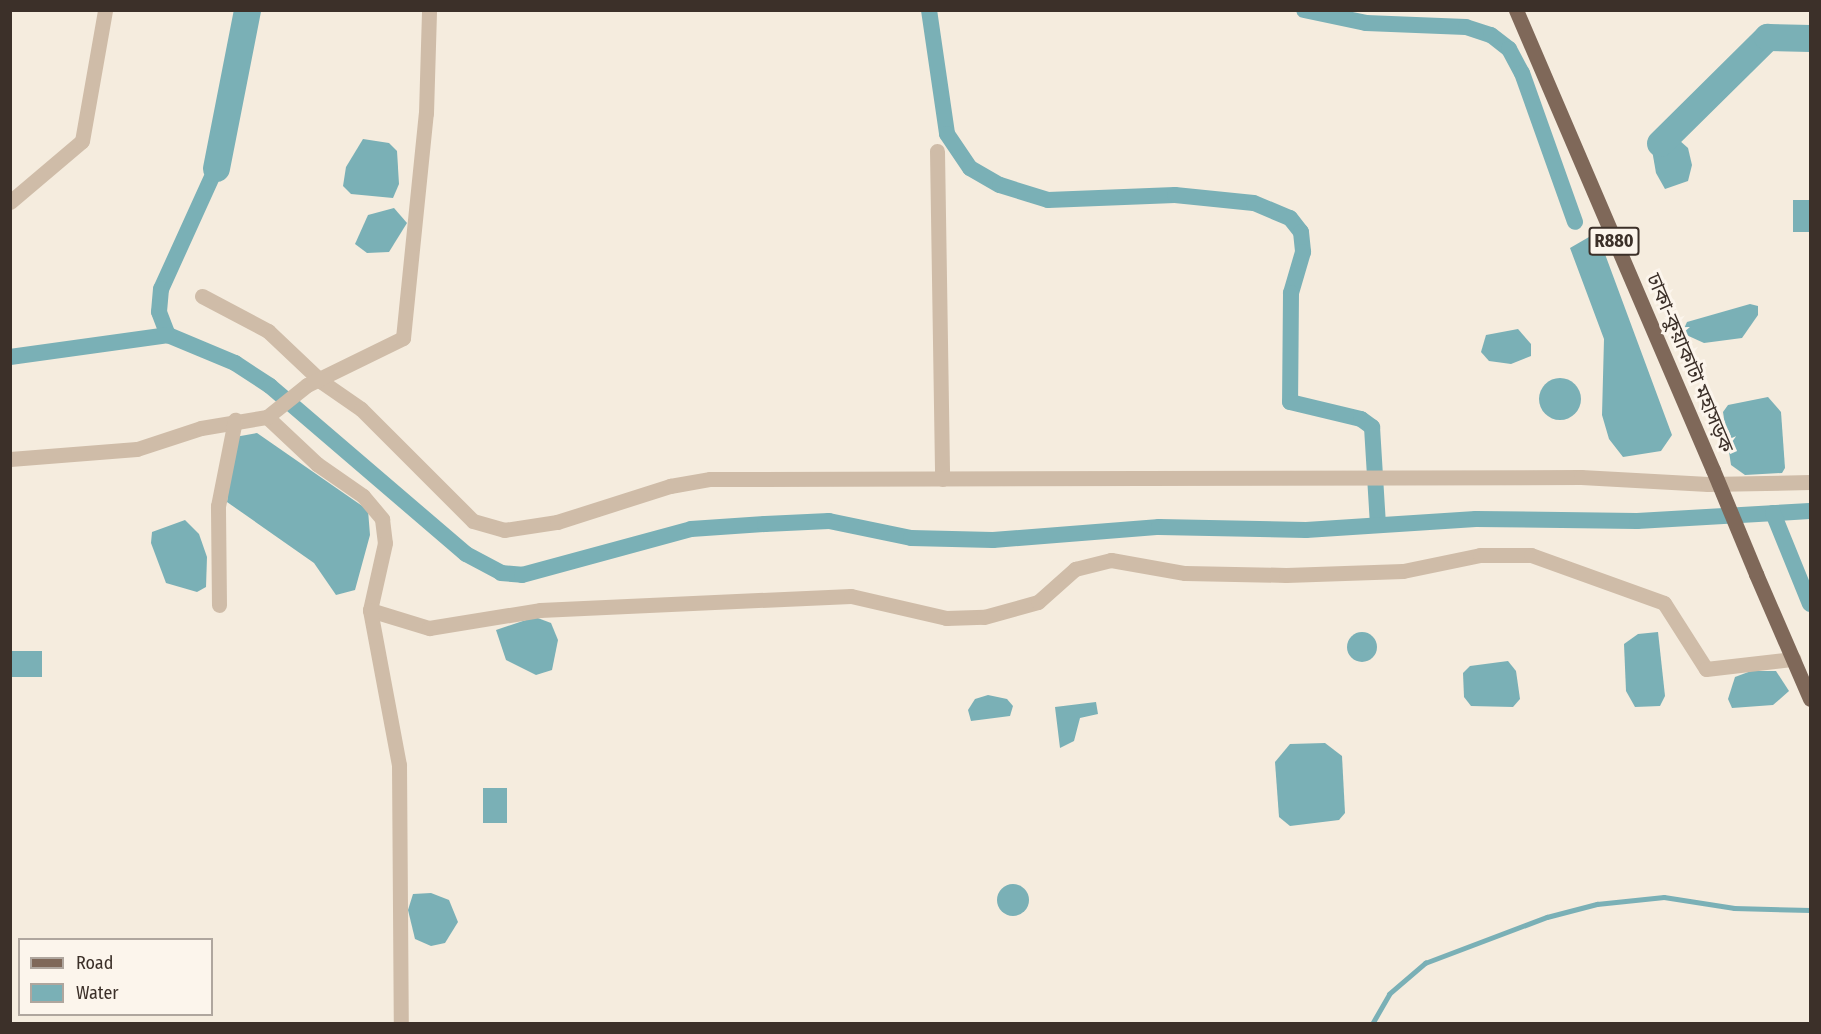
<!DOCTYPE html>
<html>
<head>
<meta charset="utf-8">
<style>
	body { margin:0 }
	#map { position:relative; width:1821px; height:1034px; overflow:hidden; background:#f5ecde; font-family:"Fira Sans Condensed","Noto Sans Bengali",sans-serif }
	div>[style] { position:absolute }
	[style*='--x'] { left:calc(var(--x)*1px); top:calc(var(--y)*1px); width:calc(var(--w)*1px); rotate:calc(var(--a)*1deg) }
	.water>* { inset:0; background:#7ab0b6; transform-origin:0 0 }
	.round { border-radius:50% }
	.stream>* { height:4.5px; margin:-2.25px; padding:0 2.25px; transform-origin:2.25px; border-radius:2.25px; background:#7ab0b6 }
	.canal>* { height:16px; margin:-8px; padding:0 8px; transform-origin:8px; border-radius:8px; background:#7ab0b6 }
	.river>* { height:27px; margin:-13.5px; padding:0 13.5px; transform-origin:13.5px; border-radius:13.5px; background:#7ab0b6 }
	.minor>* { height:15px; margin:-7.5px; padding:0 7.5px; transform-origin:7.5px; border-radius:7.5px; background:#cfbca8 }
	.tertiary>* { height:15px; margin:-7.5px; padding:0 7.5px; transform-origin:7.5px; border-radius:7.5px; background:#cfbca8 }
	.primary>* { height:15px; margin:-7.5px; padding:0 7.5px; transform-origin:7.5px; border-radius:7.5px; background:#7f6859 }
	.primary-bridge>* { height:15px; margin:-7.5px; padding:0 7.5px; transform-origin:7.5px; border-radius:7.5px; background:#7f6859 }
	span { translate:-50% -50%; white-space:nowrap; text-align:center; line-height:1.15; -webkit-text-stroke:6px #fcf5ec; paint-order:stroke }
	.shield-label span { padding:2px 4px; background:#fcf5ec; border:2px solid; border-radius:4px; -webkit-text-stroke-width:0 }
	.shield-label { font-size:18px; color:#3c3029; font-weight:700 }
	.street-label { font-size:20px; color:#3c3029 }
	.frame { position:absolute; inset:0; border:12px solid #3c3029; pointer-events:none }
	.legend { position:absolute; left:18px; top:938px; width:195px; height:78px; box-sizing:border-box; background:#fcf5ec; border:2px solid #afa69e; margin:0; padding:8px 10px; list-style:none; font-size:18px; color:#3c3029 }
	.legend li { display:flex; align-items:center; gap:12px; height:30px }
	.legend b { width:30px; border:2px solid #afa69e }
</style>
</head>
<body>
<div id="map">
	<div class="water">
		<div style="clip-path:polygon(363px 139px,389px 143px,397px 151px,399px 184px,393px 198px,351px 194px,343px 186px,346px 167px)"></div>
		<div style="clip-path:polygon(1679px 140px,1688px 148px,1692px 165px,1688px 181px,1665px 189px,1656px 173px,1652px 150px)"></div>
		<div style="left:1810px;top:200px;width:32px;height:17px;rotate:90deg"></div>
		<div style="clip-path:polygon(394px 208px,407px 223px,389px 252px,367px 253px,355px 244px,368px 215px)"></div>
		<div style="clip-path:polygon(1589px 237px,1602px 246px,1672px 435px,1661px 451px,1623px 457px,1609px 439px,1602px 415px,1604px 339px,1570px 248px)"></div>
		<div style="clip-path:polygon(1750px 304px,1758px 306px,1758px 315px,1742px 338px,1704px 343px,1682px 333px,1687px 322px)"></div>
		<div style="clip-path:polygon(1518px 329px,1531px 344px,1531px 356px,1511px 364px,1489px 361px,1481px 352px,1486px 335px)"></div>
		<div class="round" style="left:1539px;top:378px;width:42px;height:42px"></div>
		<div style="clip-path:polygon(1768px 397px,1781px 412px,1785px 468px,1782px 473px,1745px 475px,1731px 465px,1723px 412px,1728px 405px)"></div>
		<div style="clip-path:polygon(257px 433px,368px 510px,370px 535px,355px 590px,336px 595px,314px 563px,227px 502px,235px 437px)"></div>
		<div style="clip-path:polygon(185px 520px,199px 534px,207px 557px,206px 587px,197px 592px,166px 583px,151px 543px,152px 532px)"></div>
		<div style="clip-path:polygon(535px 617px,551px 623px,558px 640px,552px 670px,536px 675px,506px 660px,496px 630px)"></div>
		<div style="clip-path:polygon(1658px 632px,1665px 696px,1660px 706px,1635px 707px,1626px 691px,1624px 644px,1638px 634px)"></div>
		<div class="round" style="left:1347px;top:632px;width:30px;height:30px"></div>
		<div style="left:42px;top:651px;width:26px;height:31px;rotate:90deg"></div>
		<div style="clip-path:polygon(1508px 661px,1516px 671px,1520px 699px,1513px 707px,1471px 706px,1464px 697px,1463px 673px,1470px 666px)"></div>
		<div style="clip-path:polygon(1751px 671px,1776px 671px,1789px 691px,1773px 705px,1732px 708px,1728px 699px,1735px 677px)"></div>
		<div style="clip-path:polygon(988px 695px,1007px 699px,1013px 706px,1010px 716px,971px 721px,968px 710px,975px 699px)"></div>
		<div style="clip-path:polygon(1096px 702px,1098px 714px,1080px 718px,1074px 741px,1060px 748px,1055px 707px)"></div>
		<div style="clip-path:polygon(1325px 743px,1342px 756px,1345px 813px,1339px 820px,1290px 826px,1279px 817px,1275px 762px,1290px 744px)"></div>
		<div style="left:483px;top:788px;width:24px;height:35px"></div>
		<div class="round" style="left:997px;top:884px;width:32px;height:32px"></div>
		<div style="clip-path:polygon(431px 893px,449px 900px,458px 922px,445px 943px,431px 946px,415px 939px,408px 910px,413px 894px)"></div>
	</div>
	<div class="stream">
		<div style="--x:1372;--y:1024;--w:34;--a:-60"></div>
		<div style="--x:1389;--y:994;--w:48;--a:-40.7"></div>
		<div style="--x:1425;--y:963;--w:130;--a:-20.7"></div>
		<div style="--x:1547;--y:917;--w:52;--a:-14.6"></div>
		<div style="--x:1597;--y:904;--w:67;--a:-6"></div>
		<div style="--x:1664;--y:897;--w:71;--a:8.9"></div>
		<div style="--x:1734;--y:908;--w:76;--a:1.5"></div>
	</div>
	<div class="canal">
		<div style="--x:929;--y:10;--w:125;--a:81.7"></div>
		<div style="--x:947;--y:134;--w:41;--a:55.9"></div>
		<div style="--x:970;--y:168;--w:34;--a:30"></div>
		<div style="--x:1000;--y:185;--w:50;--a:17.4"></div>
		<div style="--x:1048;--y:200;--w:127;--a:-2.3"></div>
		<div style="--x:1175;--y:195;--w:79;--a:5.8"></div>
		<div style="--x:1254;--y:203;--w:39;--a:23"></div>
		<div style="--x:1290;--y:218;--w:18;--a:52"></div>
		<div style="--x:1301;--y:232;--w:20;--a:84"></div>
		<div style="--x:1303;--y:252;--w:43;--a:106.3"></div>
		<div style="--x:1291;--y:293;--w:109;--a:90.5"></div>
		<div style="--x:1290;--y:402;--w:73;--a:13.5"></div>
		<div style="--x:1361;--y:419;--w:14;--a:36"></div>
		<div style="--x:1372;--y:427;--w:98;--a:86.5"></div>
		<div style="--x:1304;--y:10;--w:63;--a:11.8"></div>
		<div style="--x:1366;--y:23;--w:100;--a:2.3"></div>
		<div style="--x:1466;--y:27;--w:26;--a:18"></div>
		<div style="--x:1491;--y:35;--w:23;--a:38"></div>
		<div style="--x:1509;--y:49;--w:27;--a:62"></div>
		<div style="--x:1522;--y:73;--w:158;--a:70.4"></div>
		<div style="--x:216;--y:168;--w:133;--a:114.4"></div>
		<div style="--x:161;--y:289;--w:23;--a:95"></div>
		<div style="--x:159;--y:312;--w:25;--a:69"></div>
		<div style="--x:168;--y:335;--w:73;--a:22.7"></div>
		<div style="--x:235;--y:363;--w:42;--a:33.3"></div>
		<div style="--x:270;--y:386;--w:258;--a:40.6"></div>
		<div style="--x:466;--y:554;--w:40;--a:28"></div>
		<div style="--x:501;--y:573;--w:21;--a:5"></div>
		<div style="--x:522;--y:575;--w:175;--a:-15.2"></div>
		<div style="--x:691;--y:529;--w:74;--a:-3.9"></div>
		<div style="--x:765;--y:524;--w:64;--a:-2.7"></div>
		<div style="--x:829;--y:521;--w:84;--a:11.7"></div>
		<div style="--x:911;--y:538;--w:82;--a:1.4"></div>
		<div style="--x:993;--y:540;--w:167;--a:-4.5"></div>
		<div style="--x:1159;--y:527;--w:147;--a:1.2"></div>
		<div style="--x:1306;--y:530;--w:170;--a:-3.7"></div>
		<div style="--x:1476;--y:519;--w:161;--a:0.7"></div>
		<div style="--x:1637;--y:521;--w:173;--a:-3.3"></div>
		<div style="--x:10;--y:357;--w:160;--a:-7.9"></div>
		<div style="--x:1773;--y:513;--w:98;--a:67.9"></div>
	</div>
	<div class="river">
		<div style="--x:1660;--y:143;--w:151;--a:-44.7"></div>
		<div style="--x:1767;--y:37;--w:43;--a:1.3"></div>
		<div style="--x:216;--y:168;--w:161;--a:-78.9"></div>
	</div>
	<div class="minor">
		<div style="--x:937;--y:151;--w:328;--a:89.1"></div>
		<div style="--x:202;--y:296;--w:75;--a:27.9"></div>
		<div style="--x:268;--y:331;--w:74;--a:43.4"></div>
		<div style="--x:322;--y:382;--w:47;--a:34.7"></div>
		<div style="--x:361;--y:409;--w:158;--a:45"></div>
		<div style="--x:473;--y:521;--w:32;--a:16"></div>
		<div style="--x:504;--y:530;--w:54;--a:-8.6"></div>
		<div style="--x:557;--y:522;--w:119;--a:-17.7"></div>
		<div style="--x:670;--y:486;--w:41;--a:-9.9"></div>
		<div style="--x:710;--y:479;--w:871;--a:-0.13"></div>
		<div style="--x:1581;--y:477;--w:127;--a:3.2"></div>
		<div style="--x:1708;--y:484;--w:102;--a:-1.1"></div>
		<div style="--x:267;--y:417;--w:69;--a:43.2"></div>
		<div style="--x:317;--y:464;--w:56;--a:34.8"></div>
		<div style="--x:363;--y:496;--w:30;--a:50"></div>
		<div style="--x:382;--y:519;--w:24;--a:83"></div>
		<div style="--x:385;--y:543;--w:69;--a:102.6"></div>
		<div style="--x:370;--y:610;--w:62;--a:17"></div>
		<div style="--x:429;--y:628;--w:112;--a:-9.2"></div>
		<div style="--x:540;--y:610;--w:311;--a:-2.6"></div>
		<div style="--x:851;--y:596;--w:98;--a:13"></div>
		<div style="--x:946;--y:618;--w:38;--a:-2"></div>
		<div style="--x:984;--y:617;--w:56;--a:-15.5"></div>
		<div style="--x:1038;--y:602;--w:50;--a:-41.7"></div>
		<div style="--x:1075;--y:569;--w:37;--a:-14"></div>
		<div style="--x:1111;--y:560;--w:75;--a:10"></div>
		<div style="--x:1185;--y:573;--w:101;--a:1.1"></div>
		<div style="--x:1286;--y:575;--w:117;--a:-2"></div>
		<div style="--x:1403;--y:571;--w:79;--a:-11.7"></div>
		<div style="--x:1480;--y:555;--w:51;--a:0"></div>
		<div style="--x:1531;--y:555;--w:141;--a:19.8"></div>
		<div style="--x:1664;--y:603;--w:78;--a:57.5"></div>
		<div style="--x:1706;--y:669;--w:88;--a:-6.6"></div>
		<div style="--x:10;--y:459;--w:127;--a:-4.5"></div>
		<div style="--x:137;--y:449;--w:67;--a:-18.2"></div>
		<div style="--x:201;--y:428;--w:67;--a:-9.5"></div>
		<div style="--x:267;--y:417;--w:51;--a:-38.7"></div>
		<div style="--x:307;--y:385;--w:107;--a:-26.1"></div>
		<div style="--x:403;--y:338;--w:226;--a:-84.2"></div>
		<div style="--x:426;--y:113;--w:103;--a:-88.3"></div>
		<div style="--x:219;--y:605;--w:99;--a:-90.6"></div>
		<div style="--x:218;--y:506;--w:88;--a:-78.8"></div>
		<div style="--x:370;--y:610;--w:158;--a:79.4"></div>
		<div style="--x:399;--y:765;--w:259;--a:89.6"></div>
	</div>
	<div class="tertiary">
		<div style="--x:10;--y:202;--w:94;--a:-40.3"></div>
		<div style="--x:82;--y:141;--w:133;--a:-80"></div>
	</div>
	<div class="primary">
		<div style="--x:1516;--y:10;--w:500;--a:66.82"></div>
		<div style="--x:1756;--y:574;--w:136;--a:66.6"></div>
	</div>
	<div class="primary-bridge">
		<div style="--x:1713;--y:470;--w:113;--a:67.5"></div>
	</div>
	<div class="shield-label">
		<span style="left:1614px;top:241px">R880</span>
	</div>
	<div class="street-label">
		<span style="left:1690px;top:363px;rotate:67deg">ঢাকা-কুয়াকাটা মহাসড়ক</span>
	</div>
	<div class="frame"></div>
	<ul class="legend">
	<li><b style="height:8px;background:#7f6859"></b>Road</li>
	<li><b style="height:16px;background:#7ab0b6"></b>Water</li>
	</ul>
</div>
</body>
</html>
